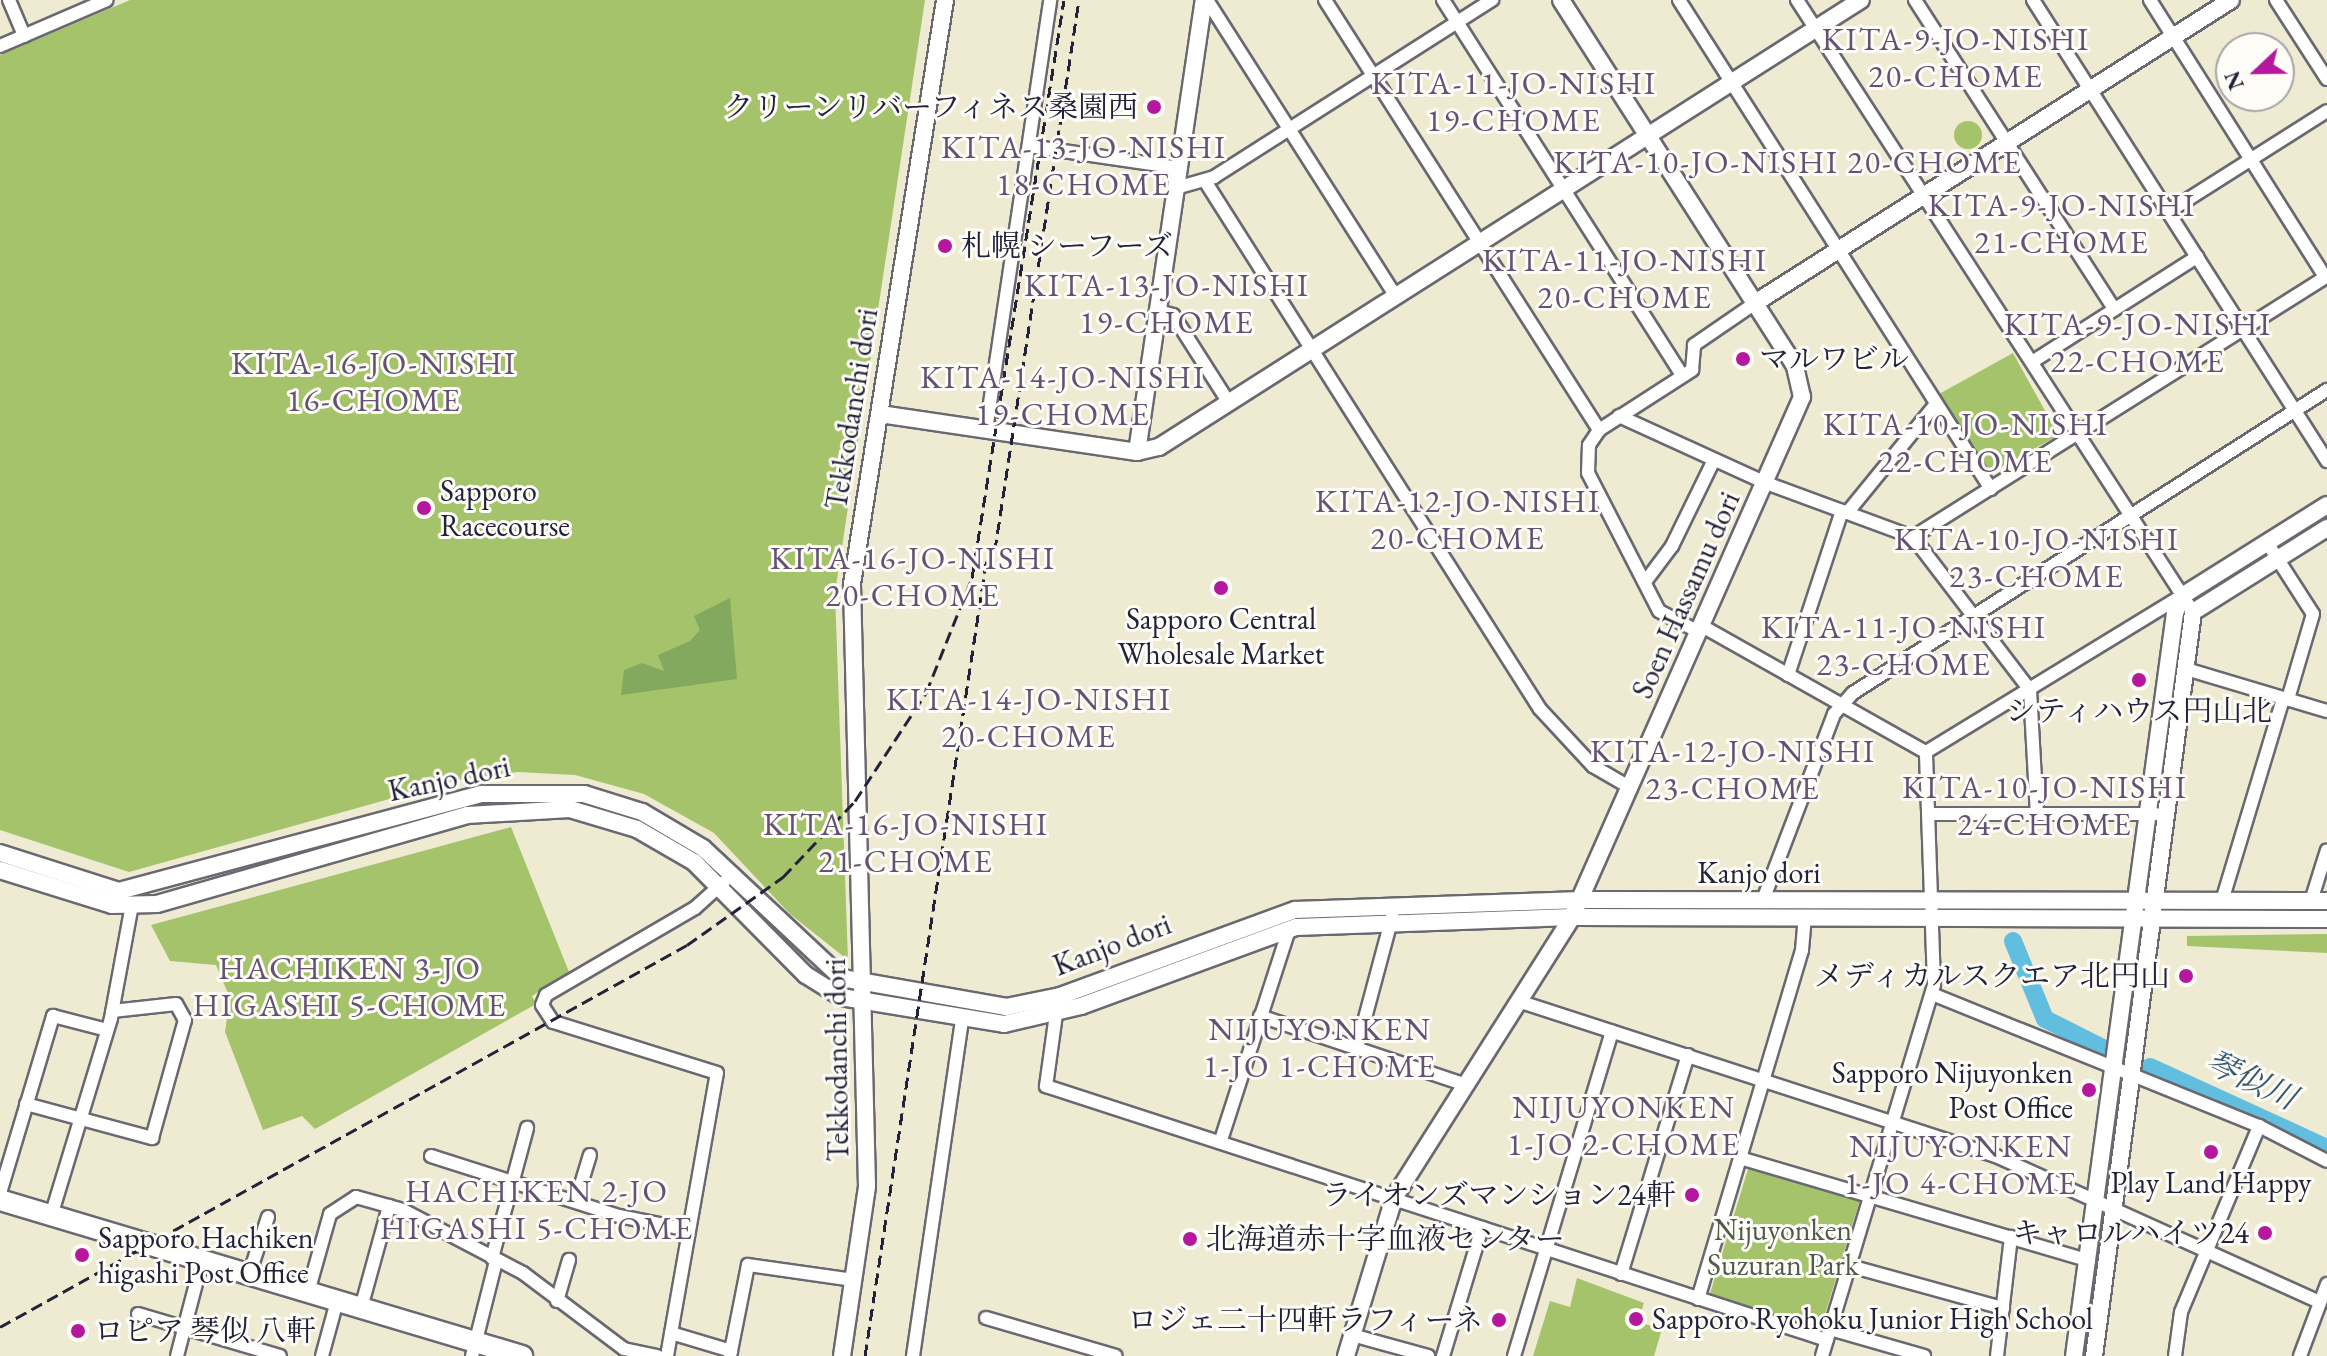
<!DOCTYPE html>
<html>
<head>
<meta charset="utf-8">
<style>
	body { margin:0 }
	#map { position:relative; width:2327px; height:1356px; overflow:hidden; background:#efebd3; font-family:"EB Garamond","Noto Serif JP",serif }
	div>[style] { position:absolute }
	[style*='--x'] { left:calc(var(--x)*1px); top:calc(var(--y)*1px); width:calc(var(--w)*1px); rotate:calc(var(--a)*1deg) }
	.green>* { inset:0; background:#a4c36b; transform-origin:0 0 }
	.round { border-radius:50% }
	.forest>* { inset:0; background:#83a95f }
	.river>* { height:18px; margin:-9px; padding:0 9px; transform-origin:9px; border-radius:9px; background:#61bedf }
	.roads { filter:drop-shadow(2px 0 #6a6870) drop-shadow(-2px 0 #6a6870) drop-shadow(0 2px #6a6870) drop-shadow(0 -2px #6a6870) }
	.minor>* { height:12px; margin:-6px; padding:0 6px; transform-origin:6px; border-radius:6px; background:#fff }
	.tertiary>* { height:16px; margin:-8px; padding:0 8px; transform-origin:8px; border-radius:8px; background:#fff }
	.primary>* { height:20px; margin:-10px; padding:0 10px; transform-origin:10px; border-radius:10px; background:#fff }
	.rail>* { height:3px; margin-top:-1.5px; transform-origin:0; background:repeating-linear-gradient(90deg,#22223b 0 12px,transparent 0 18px) }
	.dots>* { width:22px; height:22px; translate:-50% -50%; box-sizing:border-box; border:4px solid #fdfcf7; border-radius:50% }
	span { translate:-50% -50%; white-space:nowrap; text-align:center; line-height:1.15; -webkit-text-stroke:6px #fdfcf7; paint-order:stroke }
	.poi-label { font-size:30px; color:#22223b }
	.right { translate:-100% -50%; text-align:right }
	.left { translate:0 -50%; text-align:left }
	.street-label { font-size:30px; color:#22223b }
	.park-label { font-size:30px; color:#505a4c }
	.neighbourhood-label { font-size:32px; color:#635274; letter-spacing:2px }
	.water-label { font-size:32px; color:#385974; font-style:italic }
	.north { position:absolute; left:2215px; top:32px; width:80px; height:80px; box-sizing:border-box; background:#fdfcf7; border:2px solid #a5a5ac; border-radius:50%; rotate:248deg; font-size:22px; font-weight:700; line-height:32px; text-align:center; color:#22223b }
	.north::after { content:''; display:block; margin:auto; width:28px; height:36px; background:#b5179e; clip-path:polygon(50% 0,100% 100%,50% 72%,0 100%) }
</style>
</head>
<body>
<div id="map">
	<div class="green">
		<div style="clip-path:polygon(130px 0,925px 0,835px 593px,848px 960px,790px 914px,714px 833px,644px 794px,575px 775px,518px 772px,457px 780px,129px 872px,0 830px,0 55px)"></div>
		<div class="round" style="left:1954px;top:121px;width:28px;height:28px"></div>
		<div style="left:2013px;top:353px;width:94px;height:85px;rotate:61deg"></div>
		<div style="clip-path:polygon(511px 827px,569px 972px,532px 996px,536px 1004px,315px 1129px,302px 1116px,263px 1130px,225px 1032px,230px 998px,216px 965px,170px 961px,151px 925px)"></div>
		<div style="clip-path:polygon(2327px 934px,2327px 953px,2187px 946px,2187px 936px)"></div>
		<div style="left:1749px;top:1166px;width:116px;height:136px;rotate:17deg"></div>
		<div style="clip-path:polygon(1577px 1278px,1644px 1303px,1638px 1322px,1662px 1329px,1654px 1356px,1533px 1356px,1550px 1301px,1570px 1307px)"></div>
	</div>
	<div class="forest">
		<div style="clip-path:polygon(730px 598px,737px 679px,621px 695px,624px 670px,642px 663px,664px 671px,658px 655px,690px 641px,700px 630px,694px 616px)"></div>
	</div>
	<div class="river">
		<div style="--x:2013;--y:941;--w:84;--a:67.7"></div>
		<div style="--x:2045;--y:1019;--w:63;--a:26.6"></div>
		<div style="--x:2150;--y:1067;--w:195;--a:24.6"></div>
	</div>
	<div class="roads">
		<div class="minor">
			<div style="--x:9;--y:0;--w:39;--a:67"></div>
			<div style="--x:1207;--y:0;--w:352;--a:57.5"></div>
			<div style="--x:1325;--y:0;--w:510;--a:57.49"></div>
			<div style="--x:1443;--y:0;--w:445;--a:57.5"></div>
			<div style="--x:1679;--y:0;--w:580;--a:57.46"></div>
			<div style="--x:1797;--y:0;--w:729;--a:57.09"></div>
			<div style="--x:1915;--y:0;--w:368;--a:57.2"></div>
			<div style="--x:2033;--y:0;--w:547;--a:57.47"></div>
			<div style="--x:2150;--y:0;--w:328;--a:57.7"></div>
			<div style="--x:2276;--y:0;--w:94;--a:57.2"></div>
			<div style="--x:0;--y:46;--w:116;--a:-23.3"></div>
			<div style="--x:1029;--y:146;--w:152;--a:8.3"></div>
			<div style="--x:1205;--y:181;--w:625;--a:57.61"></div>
			<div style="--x:1540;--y:709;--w:78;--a:47.1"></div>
			<div style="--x:1593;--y:766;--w:44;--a:30.1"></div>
			<div style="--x:1176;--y:188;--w:40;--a:-16"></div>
			<div style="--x:1214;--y:177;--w:330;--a:-32.5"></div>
			<div style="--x:2168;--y:212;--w:188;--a:-32.4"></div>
			<div style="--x:1158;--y:311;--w:16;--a:15"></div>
			<div style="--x:1173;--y:315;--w:104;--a:57.5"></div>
			<div style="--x:2032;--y:362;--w:196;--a:-32.5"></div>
			<div style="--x:1619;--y:416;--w:162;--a:24.5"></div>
			<div style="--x:1766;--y:483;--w:157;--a:20.2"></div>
			<div style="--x:1913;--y:537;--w:489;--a:-32.2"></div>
			<div style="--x:986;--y:430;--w:435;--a:-81.5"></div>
			<div style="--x:1847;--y:513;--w:141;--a:-50.8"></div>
			<div style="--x:1913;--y:537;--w:193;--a:52.6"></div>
			<div style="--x:2030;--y:690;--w:124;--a:86.8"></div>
			<div style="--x:2268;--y:544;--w:83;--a:57.3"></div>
			<div style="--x:2313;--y:614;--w:89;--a:106.4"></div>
			<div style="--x:1645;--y:582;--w:45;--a:-53.1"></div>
			<div style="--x:1672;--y:546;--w:96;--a:-64"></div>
			<div style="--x:1702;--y:626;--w:257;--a:29.4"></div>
			<div style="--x:1926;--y:752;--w:300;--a:-31.4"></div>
			<div style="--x:1699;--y:632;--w:45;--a:-152.3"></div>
			<div style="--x:1659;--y:611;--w:155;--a:-117.2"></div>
			<div style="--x:1588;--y:473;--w:28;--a:-88"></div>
			<div style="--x:1589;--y:445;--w:18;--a:-56"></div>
			<div style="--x:1599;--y:430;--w:111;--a:-32.8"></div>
			<div style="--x:1692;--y:370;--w:25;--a:-85"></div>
			<div style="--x:1694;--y:345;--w:74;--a:-34.5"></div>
			<div style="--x:2186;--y:669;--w:147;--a:16.6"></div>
			<div style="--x:1788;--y:675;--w:173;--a:-71.8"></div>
			<div style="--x:1928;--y:814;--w:228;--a:0"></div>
			<div style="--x:1763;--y:900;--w:199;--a:-69.1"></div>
			<div style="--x:1834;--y:714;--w:28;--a:-48"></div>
			<div style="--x:1853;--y:693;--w:563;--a:-32.59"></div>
			<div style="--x:2222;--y:901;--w:211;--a:-73.2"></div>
			<div style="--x:2311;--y:901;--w:53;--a:-72.6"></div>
			<div style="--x:1932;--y:994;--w:353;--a:22"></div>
			<div style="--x:2259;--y:1126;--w:76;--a:27.2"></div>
			<div style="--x:1518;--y:1001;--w:503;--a:17.97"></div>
			<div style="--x:1996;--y:1156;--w:355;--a:24.3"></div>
			<div style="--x:1057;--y:1007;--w:80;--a:97.9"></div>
			<div style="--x:1046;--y:1086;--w:821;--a:18.02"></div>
			<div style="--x:1260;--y:1016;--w:217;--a:18.5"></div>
			<div style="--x:1357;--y:1048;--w:136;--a:-75"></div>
			<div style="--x:26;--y:1104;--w:131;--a:15.1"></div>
			<div style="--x:152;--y:1138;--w:123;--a:-74.4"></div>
			<div style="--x:185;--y:1020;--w:18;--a:-119"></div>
			<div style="--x:176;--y:1004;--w:64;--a:173.8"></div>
			<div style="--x:1221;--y:1140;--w:222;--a:-72.1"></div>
			<div style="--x:431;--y:1156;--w:197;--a:17.7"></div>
			<div style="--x:619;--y:1216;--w:71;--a:11.3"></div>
			<div style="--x:1740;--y:1158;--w:364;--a:16.4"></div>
			<div style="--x:0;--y:1193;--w:185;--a:-73.3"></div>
			<div style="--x:53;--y:1016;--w:56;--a:14.5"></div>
			<div style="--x:576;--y:1201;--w:48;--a:-73.1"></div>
			<div style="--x:51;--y:1216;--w:207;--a:-73.1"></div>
			<div style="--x:111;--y:1018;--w:115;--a:-79.5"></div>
			<div style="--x:492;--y:1258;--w:135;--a:-74.9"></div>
			<div style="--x:1850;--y:1266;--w:159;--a:15.4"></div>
			<div style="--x:1621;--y:1274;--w:229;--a:-73"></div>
			<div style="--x:249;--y:1275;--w:61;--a:-71.9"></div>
			<div style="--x:308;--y:1292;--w:81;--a:-74.2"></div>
			<div style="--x:330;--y:1214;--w:31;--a:-33"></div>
			<div style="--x:356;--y:1197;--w:49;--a:15.5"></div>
			<div style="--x:403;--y:1210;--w:136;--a:27.7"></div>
			<div style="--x:523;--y:1273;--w:126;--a:37"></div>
			<div style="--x:624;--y:1349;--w:34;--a:12"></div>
			<div style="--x:1698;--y:1299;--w:364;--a:-73.4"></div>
			<div style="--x:1802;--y:950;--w:32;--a:-85"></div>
			<div style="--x:557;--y:1301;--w:43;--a:-73.7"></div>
			<div style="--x:361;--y:1308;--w:106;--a:-74.6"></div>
			<div style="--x:138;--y:1314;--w:148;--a:16.5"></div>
			<div style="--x:986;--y:1318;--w:135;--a:16.3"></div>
			<div style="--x:1830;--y:1329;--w:98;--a:16"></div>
			<div style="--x:671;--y:1333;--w:63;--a:16.7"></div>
			<div style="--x:1352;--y:1335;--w:79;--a:15.4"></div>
			<div style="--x:177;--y:1356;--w:98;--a:-75.3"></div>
			<div style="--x:322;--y:1356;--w:57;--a:-74.7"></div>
			<div style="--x:472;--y:1356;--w:98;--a:-75.8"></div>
			<div style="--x:667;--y:1356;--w:287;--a:-80"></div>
			<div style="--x:717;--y:1073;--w:172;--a:-162.7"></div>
			<div style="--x:553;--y:1022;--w:20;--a:-123"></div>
			<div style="--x:542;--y:1005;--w:11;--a:-68"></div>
			<div style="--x:546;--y:995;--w:173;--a:-30.3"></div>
			<div style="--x:695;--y:908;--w:39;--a:-42"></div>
			<div style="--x:730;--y:1356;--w:93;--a:-78.8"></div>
			<div style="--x:748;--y:1265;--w:106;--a:8.1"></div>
			<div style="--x:913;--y:1356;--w:340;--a:-81.7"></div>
			<div style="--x:1443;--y:1356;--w:134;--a:-73.1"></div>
			<div style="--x:1514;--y:1356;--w:339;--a:-73.2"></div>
			<div style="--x:1822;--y:1356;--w:388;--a:-73.2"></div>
			<div style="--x:1934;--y:984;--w:232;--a:-92"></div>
			<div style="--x:1997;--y:1356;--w:120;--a:-83.3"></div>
			<div style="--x:2175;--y:1356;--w:44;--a:-82.2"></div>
			<div style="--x:2181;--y:1312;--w:202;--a:-67.2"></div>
			<div style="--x:2300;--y:1356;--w:77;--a:-69.4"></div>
		</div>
		<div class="tertiary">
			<div style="--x:1755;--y:303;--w:564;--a:-32.48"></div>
			<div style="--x:880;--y:414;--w:260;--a:8.4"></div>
			<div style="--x:1137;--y:452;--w:23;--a:-13"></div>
			<div style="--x:1159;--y:447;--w:832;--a:-32.49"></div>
			<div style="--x:1137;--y:452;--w:457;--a:-81.6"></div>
			<div style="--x:0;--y:853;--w:125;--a:17.7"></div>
			<div style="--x:119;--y:891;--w:376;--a:-15"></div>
			<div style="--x:482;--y:794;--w:102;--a:0"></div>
			<div style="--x:584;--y:794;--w:61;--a:17.2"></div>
			<div style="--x:642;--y:812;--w:71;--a:30.5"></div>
			<div style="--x:703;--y:848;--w:190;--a:43.1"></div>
			<div style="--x:842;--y:978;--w:167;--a:10"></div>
			<div style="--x:1006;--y:1007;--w:55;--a:-11.5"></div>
			<div style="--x:1060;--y:996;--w:250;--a:-20.1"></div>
			<div style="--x:1295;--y:910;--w:286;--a:-2"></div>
			<div style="--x:1581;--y:900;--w:746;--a:0.08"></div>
			<div style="--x:0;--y:870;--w:117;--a:17.4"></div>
			<div style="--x:112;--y:905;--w:45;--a:-1.3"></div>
			<div style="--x:157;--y:904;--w:323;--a:-16"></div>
			<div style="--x:467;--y:815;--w:103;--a:-3.3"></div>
			<div style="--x:570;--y:809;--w:70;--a:16.6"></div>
			<div style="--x:637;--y:829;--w:66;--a:30.1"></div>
			<div style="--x:694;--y:862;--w:159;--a:45.3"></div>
			<div style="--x:806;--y:975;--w:41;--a:32.2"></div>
			<div style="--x:841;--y:997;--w:165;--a:9.4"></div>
			<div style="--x:1004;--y:1024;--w:79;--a:-13.2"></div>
			<div style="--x:1081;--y:1006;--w:229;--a:-20.2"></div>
			<div style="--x:1296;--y:927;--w:276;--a:-2.1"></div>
			<div style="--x:1572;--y:917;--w:755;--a:0.15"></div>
			<div style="--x:842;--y:1356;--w:172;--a:-81.6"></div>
			<div style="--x:867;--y:1186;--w:602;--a:-91.43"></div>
			<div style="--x:852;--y:584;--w:591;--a:-80.95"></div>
			<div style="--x:1346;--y:1356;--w:165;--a:-73.1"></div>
			<div style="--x:1394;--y:1198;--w:333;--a:-57.6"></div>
			<div style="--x:1572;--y:917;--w:569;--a:-66.14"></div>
			<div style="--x:1802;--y:397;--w:32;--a:-103"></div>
			<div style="--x:1795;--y:366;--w:434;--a:-122.6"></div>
			<div style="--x:2074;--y:1356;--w:750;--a:-82.26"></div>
			<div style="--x:2175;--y:613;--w:18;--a:-68"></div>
			<div style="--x:2182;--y:596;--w:171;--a:-32.1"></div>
			<div style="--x:2094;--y:1356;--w:751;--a:-82.42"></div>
			<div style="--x:2193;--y:612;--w:158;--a:-32.1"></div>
		</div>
		<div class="primary">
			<div style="--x:0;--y:1200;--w:545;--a:16.64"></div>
		</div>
	</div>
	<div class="rail">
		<div style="--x:992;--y:569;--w:576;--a:-81.31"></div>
		<div style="--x:0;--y:1327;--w:786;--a:-29.08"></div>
		<div style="--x:687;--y:945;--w:118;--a:-35.3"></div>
		<div style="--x:783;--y:877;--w:105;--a:-46.5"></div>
		<div style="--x:855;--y:801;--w:129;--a:-56.7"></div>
		<div style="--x:926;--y:693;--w:124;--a:-68.2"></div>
		<div style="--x:972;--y:578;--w:585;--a:-80.96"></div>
		<div style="--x:865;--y:1356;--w:808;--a:-81.32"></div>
	</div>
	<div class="dots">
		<div style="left:1154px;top:107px;background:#b5179e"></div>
		<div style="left:945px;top:246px;background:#b5179e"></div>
		<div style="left:1743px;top:359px;background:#b5179e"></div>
		<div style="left:424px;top:508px;background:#b5179e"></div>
		<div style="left:1221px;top:588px;background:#b5179e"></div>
		<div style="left:2139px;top:680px;background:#b5179e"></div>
		<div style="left:2186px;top:976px;background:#b5179e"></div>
		<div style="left:2089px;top:1090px;background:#b5179e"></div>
		<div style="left:2211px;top:1152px;background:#b5179e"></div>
		<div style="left:1692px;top:1195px;background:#b5179e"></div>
		<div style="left:2265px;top:1233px;background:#b5179e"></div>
		<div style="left:1190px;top:1239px;background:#b5179e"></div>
		<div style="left:82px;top:1255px;background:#b5179e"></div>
		<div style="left:1636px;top:1319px;background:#b5179e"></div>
		<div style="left:1499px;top:1320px;background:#b5179e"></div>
		<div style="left:78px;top:1331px;background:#b5179e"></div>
	</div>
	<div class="poi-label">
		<span class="right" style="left:1138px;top:107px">クリーンリバーフィネス桑園西</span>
		<span class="left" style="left:961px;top:246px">札幌 シーフーズ</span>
		<span class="left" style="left:1759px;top:359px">マルワビル</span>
		<span class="left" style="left:440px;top:508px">Sapporo<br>Racecourse</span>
		<span style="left:1221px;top:636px">Sapporo Central<br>Wholesale Market</span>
		<span style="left:2139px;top:711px">シティハウス円山北</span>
		<span class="right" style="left:2170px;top:976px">メディカルスクエア北円山</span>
		<span class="right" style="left:2073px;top:1090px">Sapporo Nijuyonken<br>Post Office</span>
		<span style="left:2211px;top:1183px">Play Land Happy</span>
		<span class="right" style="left:1676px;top:1195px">ライオンズマンション24軒</span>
		<span class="right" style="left:2249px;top:1233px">キャロルハイツ24</span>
		<span class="left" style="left:98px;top:1255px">Sapporo Hachiken<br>higashi Post Office</span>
		<span class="left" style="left:1206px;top:1239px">北海道赤十字血液センター</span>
		<span class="left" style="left:1652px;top:1319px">Sapporo Ryohoku Junior High School</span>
		<span class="right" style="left:1483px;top:1320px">ロジェ二十四軒ラフィーネ</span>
		<span class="left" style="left:94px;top:1331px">ロピア 琴似 八軒</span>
	</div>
	<div class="street-label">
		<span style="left:852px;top:409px;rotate:-81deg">Tekkodanchi dori</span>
		<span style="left:1686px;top:595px;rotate:-66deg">Soen Hassamu dori</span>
		<span style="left:449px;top:779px;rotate:-12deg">Kanjo dori</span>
		<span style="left:1759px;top:873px">Kanjo dori</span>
		<span style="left:1112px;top:945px;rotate:-21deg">Kanjo dori</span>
		<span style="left:837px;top:1060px;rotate:-91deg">Tekkodanchi dori</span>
	</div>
	<div class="park-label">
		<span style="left:1783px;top:1247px">Nijuyonken<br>Suzuran Park</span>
	</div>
	<div class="neighbourhood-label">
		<span style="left:1956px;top:58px">KITA-9-JO-NISHI<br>20-CHOME</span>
		<span style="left:1514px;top:102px">KITA-11-JO-NISHI<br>19-CHOME</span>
		<span style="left:1084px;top:166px">KITA-13-JO-NISHI<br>18-CHOME</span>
		<span style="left:1788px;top:162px">KITA-10-JO-NISHI 20-CHOME</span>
		<span style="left:2062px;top:224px">KITA-9-JO-NISHI<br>21-CHOME</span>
		<span style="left:1625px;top:279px">KITA-11-JO-NISHI<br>20-CHOME</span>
		<span style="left:1167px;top:304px">KITA-13-JO-NISHI<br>19-CHOME</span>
		<span style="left:2138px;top:343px">KITA-9-JO-NISHI<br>22-CHOME</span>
		<span style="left:374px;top:382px">KITA-16-JO-NISHI<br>16-CHOME</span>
		<span style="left:1063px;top:396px">KITA-14-JO-NISHI<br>19-CHOME</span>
		<span style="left:1966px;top:443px">KITA-10-JO-NISHI<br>22-CHOME</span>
		<span style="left:1458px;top:520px">KITA-12-JO-NISHI<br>20-CHOME</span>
		<span style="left:2037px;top:558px">KITA-10-JO-NISHI<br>23-CHOME</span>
		<span style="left:913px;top:577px">KITA-16-JO-NISHI<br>20-CHOME</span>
		<span style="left:1904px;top:646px">KITA-11-JO-NISHI<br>23-CHOME</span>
		<span style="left:1029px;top:718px">KITA-14-JO-NISHI<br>20-CHOME</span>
		<span style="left:1733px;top:770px">KITA-12-JO-NISHI<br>23-CHOME</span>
		<span style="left:2045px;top:806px">KITA-10-JO-NISHI<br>24-CHOME</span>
		<span style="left:906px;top:843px">KITA-16-JO-NISHI<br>21-CHOME</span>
		<span style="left:350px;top:987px">HACHIKEN 3-JO<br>HIGASHI 5-CHOME</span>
		<span style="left:1320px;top:1048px">NIJUYONKEN<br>1-JO 1-CHOME</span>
		<span style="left:1624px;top:1126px">NIJUYONKEN<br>1-JO 2-CHOME</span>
		<span style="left:1961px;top:1165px">NIJUYONKEN<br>1-JO 4-CHOME</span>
		<span style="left:537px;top:1210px">HACHIKEN 2-JO<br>HIGASHI 5-CHOME</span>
	</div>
	<div class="water-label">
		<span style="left:2251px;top:1080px;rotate:25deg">琴似川</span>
	</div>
	<div class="north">N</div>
</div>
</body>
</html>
